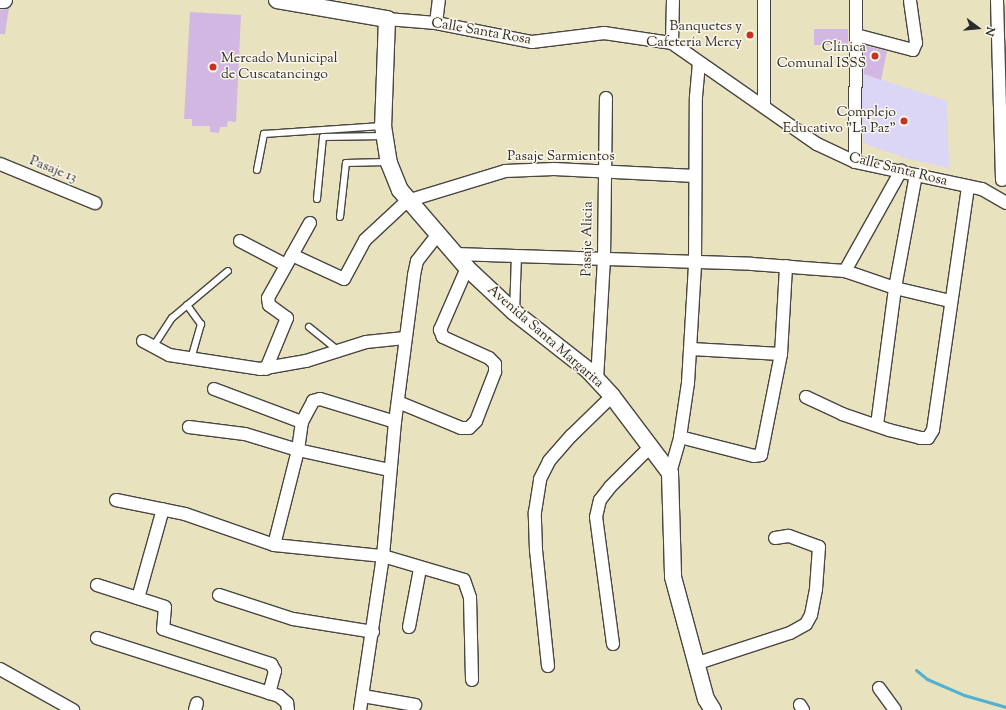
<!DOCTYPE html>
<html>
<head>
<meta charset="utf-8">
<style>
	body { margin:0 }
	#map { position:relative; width:1006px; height:710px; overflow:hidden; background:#e9e2bf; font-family:"Sorts Mill Goudy",serif }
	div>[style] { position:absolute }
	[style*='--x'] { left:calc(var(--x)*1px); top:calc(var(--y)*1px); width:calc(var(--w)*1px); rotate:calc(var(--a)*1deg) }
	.built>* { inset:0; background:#dcd6f6 }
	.stream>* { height:3px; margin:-1.5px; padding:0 1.5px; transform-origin:1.5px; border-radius:1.5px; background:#52b0d1 }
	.building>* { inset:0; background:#d2b7e2; transform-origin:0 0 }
	.roads { filter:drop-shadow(1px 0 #484641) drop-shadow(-1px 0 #484641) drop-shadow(0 1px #484641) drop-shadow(0 -1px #484641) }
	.service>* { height:6px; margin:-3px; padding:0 3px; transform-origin:3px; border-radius:3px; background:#fff }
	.pedestrian>* { height:9px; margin:-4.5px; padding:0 4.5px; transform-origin:4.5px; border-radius:4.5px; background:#fff }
	.minor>* { height:12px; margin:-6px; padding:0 6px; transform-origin:6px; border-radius:6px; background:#fff }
	.tertiary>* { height:16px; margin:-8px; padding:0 8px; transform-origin:8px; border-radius:8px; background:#fff }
	.dots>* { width:11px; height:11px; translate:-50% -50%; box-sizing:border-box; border:2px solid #fbf7ec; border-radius:50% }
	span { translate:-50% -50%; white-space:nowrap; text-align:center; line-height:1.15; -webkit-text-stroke:3px #fbf7ec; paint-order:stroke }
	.poi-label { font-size:14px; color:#2b2b2b }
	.right { translate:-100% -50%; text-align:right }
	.left { translate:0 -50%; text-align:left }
	.street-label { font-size:14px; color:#2b2b2b }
	.north { position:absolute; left:958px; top:8px; width:40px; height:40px; -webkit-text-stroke:3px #fbf7ec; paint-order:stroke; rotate:106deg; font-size:11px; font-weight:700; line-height:16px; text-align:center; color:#2b2b2b }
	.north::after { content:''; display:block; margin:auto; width:14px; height:18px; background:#2b2b2b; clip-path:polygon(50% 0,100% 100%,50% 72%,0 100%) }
</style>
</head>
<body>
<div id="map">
	<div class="built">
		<div style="clip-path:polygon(861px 73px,947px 101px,949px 168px,908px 159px,863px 143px)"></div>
	</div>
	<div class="stream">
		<div style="--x:916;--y:670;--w:14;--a:39"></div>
		<div style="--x:927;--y:679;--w:40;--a:23.4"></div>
		<div style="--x:964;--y:695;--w:44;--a:15.9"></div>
	</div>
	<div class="building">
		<div style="clip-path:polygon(9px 8px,5px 34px,0 34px,0 10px)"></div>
		<div style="clip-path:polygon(190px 12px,241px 15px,236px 122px,228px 121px,227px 127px,220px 127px,219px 133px,210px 132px,210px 126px,192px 126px,192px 119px,184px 119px)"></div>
		<div style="left:814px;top:29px;width:34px;height:16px"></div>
		<div style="clip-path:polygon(863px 45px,887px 51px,881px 80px,864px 74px)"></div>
	</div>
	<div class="roads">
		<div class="service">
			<div style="--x:257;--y:170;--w:37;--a:-79"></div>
			<div style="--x:264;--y:134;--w:118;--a:-3.9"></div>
			<div style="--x:317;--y:199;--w:62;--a:-84.5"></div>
			<div style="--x:323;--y:137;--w:61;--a:-0.9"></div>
			<div style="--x:340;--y:217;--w:54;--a:-83.7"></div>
			<div style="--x:346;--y:163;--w:41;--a:-1.4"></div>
			<div style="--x:187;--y:305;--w:24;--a:54"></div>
			<div style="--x:201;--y:324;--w:35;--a:106"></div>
			<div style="--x:309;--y:327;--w:36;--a:39"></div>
			<div style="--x:153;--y:347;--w:35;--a:-57"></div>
			<div style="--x:172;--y:318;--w:73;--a:-40"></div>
		</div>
		<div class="pedestrian">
			<div style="--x:514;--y:312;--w:56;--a:-88"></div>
		</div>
		<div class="minor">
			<div style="--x:997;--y:0;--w:180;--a:88.4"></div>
			<div style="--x:387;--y:19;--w:49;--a:4.7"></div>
			<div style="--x:436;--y:23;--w:98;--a:11.2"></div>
			<div style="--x:532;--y:42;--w:73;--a:-7.1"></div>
			<div style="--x:604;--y:33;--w:69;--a:8.4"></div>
			<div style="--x:672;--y:43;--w:177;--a:34.9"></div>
			<div style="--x:817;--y:144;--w:42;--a:25.3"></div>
			<div style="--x:855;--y:162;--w:130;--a:12"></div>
			<div style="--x:982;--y:189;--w:28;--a:30"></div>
			<div style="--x:436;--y:23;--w:23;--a:-83"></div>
			<div style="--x:856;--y:35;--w:59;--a:14.7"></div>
			<div style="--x:913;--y:50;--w:8;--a:-67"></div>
			<div style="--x:916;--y:43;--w:42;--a:-98.1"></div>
			<div style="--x:672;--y:43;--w:43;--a:-88.7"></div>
			<div style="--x:764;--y:105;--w:105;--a:-90"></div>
			<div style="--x:855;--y:162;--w:162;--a:-89.6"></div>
			<div style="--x:0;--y:164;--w:103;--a:22.3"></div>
			<div style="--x:240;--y:241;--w:52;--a:27.6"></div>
			<div style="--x:455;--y:254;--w:297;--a:1.9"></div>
			<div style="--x:752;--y:264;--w:93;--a:4.3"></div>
			<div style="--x:845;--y:271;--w:53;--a:18.8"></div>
			<div style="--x:895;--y:288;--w:57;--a:13.3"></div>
			<div style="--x:292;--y:255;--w:57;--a:24.8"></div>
			<div style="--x:344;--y:279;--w:44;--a:-61.7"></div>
			<div style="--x:365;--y:240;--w:57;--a:-42.9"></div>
			<div style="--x:407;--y:201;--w:102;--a:-17"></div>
			<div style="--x:505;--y:171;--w:49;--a:-2.3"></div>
			<div style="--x:554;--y:169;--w:141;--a:2.8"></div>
			<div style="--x:845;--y:271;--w:115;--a:-60.8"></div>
			<div style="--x:143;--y:341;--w:30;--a:28"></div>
			<div style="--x:169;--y:355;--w:92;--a:8.7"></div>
			<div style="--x:260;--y:369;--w:47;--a:-9.9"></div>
			<div style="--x:306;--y:361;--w:63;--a:-17.6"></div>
			<div style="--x:366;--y:342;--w:39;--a:-6"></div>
			<div style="--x:691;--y:349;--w:90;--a:3.2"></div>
			<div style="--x:266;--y:369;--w:55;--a:-67.6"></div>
			<div style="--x:287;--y:318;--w:22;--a:-144"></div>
			<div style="--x:269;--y:305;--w:7;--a:-98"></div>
			<div style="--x:268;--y:298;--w:86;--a:-60.8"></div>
			<div style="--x:597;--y:380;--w:121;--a:-86.7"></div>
			<div style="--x:604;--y:259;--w:161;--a:-89.3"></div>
			<div style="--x:214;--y:389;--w:94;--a:20.6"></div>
			<div style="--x:806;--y:397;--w:40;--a:25"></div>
			<div style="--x:842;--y:414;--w:50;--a:18.8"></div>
			<div style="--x:889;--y:430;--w:32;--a:14"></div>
			<div style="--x:920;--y:438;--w:8;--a:0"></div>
			<div style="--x:928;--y:438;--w:9;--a:-58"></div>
			<div style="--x:933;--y:430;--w:246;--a:-81.8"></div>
			<div style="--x:398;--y:402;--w:68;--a:22.4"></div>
			<div style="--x:461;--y:428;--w:8;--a:0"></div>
			<div style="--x:469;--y:428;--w:10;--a:-45"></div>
			<div style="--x:476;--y:421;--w:53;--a:-68.8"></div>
			<div style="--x:495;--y:372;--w:8;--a:-90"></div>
			<div style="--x:495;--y:364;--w:8;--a:-135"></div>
			<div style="--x:489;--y:358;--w:51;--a:-155.5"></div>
			<div style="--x:443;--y:337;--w:8;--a:-113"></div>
			<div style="--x:440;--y:330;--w:68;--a:-66.5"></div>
			<div style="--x:877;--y:425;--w:138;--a:-82.5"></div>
			<div style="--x:895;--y:288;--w:115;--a:-79.5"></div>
			<div style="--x:189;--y:427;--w:56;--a:7.1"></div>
			<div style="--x:245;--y:434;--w:55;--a:16.8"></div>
			<div style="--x:298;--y:450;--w:94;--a:12.3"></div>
			<div style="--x:680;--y:437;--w:76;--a:14.4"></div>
			<div style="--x:754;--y:456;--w:7;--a:-8"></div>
			<div style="--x:761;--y:455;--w:103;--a:-78.8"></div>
			<div style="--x:781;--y:354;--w:88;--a:-86.7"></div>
			<div style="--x:670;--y:473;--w:37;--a:-74"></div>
			<div style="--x:680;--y:437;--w:55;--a:-81.6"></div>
			<div style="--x:688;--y:383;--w:119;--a:-86.6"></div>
			<div style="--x:695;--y:264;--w:167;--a:-89.7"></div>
			<div style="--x:696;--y:97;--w:34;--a:-85"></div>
			<div style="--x:116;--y:500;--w:70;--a:11.5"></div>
			<div style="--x:185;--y:514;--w:94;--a:19.2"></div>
			<div style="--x:274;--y:545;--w:110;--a:5.8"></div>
			<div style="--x:383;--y:556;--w:84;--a:16.5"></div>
			<div style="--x:464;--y:580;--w:18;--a:71"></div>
			<div style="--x:470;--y:597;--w:83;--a:88.6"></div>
			<div style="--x:274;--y:545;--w:98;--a:-75.8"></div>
			<div style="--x:298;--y:450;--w:28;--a:-82"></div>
			<div style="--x:302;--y:422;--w:24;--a:-62"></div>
			<div style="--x:313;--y:401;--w:7;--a:-16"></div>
			<div style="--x:320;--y:399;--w:78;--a:17"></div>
			<div style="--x:97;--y:585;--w:71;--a:17.9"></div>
			<div style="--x:165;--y:607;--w:22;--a:95"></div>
			<div style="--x:163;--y:629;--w:114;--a:18"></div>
			<div style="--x:271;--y:664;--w:8;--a:60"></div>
			<div style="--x:275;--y:671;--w:23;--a:105"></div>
			<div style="--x:219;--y:595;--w:78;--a:18"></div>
			<div style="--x:293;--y:619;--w:81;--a:9.2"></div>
			<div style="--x:138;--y:598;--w:92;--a:-74.3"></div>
			<div style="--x:409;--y:627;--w:59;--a:-79.3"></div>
			<div style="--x:97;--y:638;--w:191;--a:17.7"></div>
			<div style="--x:279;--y:696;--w:11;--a:41"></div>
			<div style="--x:287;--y:703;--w:7;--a:82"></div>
			<div style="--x:613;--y:644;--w:128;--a:-97.6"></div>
			<div style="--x:596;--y:517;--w:17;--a:-77"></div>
			<div style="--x:600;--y:500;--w:16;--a:-52"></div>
			<div style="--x:610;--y:487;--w:57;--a:-45"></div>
			<div style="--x:698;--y:663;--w:97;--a:-18.1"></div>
			<div style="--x:790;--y:633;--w:18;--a:-29"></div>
			<div style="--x:806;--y:624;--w:10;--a:-61"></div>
			<div style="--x:811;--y:615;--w:26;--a:-79"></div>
			<div style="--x:816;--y:589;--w:42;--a:-85.9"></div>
			<div style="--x:819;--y:547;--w:33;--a:-160"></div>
			<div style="--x:788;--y:536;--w:13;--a:171"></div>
			<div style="--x:548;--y:666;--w:117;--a:-95.9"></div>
			<div style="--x:536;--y:550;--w:38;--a:-92"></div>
			<div style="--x:535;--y:512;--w:33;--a:-81"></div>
			<div style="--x:540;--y:479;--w:20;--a:-63"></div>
			<div style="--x:549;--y:461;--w:33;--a:-49"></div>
			<div style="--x:571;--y:436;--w:57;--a:-44.3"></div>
			<div style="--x:0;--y:669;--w:84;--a:29.3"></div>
			<div style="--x:879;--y:688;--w:27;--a:54"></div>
			<div style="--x:363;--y:696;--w:53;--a:9.8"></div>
			<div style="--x:800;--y:705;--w:6;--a:59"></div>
			<div style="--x:195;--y:710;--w:7;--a:-74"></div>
			<div style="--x:360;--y:710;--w:156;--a:-81.5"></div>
			<div style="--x:383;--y:556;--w:135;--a:-84.9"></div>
			<div style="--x:395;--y:422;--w:148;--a:-82.6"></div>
			<div style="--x:414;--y:275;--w:14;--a:-78"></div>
			<div style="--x:417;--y:261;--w:33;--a:-52"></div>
		</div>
		<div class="tertiary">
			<div style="--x:0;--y:0;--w:4;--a:0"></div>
			<div style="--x:277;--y:0;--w:112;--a:9.8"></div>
			<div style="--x:387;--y:19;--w:107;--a:92.1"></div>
			<div style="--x:383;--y:126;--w:37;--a:81"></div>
			<div style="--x:389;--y:163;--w:29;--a:68"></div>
			<div style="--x:400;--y:190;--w:103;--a:49.3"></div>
			<div style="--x:467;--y:268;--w:64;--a:43.1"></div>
			<div style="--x:514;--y:312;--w:94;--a:38.1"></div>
			<div style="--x:588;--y:370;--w:35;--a:47"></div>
			<div style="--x:612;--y:396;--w:96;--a:53"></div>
			<div style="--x:670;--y:473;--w:104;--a:88.3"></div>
			<div style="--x:673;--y:577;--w:126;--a:74.9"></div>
			<div style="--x:706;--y:699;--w:13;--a:58"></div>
		</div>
	</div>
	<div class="dots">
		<div style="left:750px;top:35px;background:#c8321e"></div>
		<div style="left:875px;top:56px;background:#c8321e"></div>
		<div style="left:213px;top:67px;background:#c8321e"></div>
		<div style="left:904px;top:121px;background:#c8321e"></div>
	</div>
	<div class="poi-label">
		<span class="right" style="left:742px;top:35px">Banquetes y<br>Cafetería Mercy</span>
		<span class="right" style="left:866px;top:56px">Clínica<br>Comunal ISSS</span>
		<span class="left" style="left:221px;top:67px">Mercado Municipal<br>de Cuscatancingo</span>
		<span class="right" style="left:896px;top:121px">Complejo<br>Educativo "La Paz"</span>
	</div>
	<div class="street-label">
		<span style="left:481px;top:32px;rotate:10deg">Calle Santa Rosa</span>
		<span style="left:561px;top:157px">Pasaje Sarmientos</span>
		<span style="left:53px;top:170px;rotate:22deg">Pasaje 13</span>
		<span style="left:898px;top:170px;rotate:14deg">Calle Santa Rosa</span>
		<span style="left:588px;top:239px;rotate:-89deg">Pasaje Alicia</span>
		<span style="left:545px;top:337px;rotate:41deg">Avenida Santa Margarita</span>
	</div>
	<div class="north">N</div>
</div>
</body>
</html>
